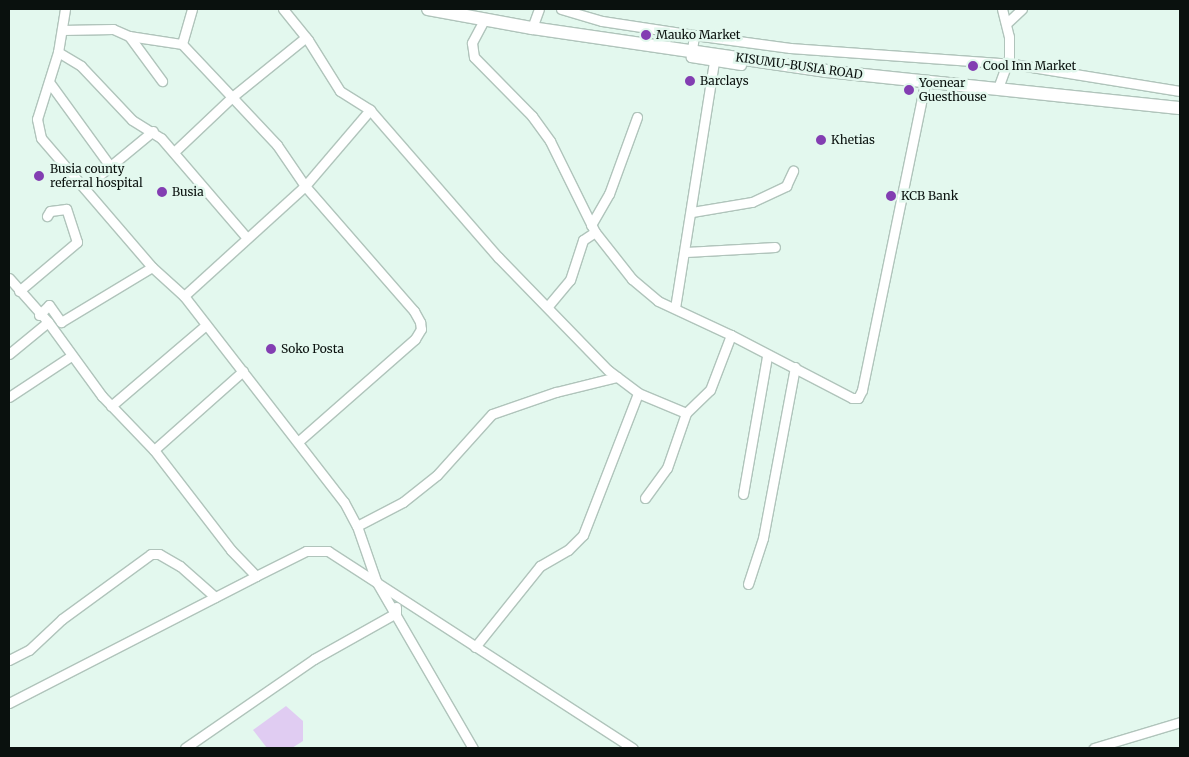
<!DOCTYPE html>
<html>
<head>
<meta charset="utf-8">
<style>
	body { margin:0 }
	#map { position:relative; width:1189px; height:757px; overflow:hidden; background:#e3f8ee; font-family:Merriweather,serif }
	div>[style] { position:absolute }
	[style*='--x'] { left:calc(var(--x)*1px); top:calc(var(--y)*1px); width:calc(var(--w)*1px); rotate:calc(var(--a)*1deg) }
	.green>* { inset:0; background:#e0ccf2 }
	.roads { filter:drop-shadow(1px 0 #b0c4bb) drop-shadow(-1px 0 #b0c4bb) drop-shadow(0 1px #b0c4bb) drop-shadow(0 -1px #b0c4bb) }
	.minor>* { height:9px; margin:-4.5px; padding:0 4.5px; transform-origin:4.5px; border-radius:4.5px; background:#fff }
	.highway>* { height:12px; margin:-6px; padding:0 6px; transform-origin:6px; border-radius:6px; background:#fff }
	.dots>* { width:14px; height:14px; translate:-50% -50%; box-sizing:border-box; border:2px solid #e3f8ee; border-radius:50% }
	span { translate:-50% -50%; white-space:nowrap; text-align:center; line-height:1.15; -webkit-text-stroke:5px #e3f8ee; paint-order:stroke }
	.poi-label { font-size:12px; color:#0a110e }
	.left { translate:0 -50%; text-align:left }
	.street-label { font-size:12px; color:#0a110e }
	.frame { position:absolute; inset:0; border:10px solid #0a110e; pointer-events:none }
</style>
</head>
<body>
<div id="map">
	<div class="green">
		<div style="clip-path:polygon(286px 706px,303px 721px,303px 741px,292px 748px,267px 748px,253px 730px)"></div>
	</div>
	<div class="roads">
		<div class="minor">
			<div style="--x:65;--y:9;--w:44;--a:99.2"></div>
			<div style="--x:58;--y:52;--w:70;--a:107.4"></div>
			<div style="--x:37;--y:119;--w:19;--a:78"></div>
			<div style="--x:41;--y:138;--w:170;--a:49.3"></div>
			<div style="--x:152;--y:267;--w:43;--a:42.2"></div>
			<div style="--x:184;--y:296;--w:261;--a:52.2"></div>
			<div style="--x:344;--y:502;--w:27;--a:62"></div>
			<div style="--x:357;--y:526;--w:58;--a:70.9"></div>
			<div style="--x:376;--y:581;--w:193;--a:59.9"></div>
			<div style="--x:192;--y:9;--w:36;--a:106"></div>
			<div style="--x:182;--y:44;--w:73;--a:46.7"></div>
			<div style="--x:232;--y:97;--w:95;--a:-39"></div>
			<div style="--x:283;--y:9;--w:40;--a:51"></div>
			<div style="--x:308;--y:40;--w:60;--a:57.9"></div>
			<div style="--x:340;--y:91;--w:36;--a:32"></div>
			<div style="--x:370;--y:110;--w:195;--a:49"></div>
			<div style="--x:498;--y:257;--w:158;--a:45.8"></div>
			<div style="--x:608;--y:370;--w:38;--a:37"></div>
			<div style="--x:638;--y:393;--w:52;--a:22.6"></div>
			<div style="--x:686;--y:413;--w:33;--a:-44"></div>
			<div style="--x:710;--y:390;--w:59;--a:-69.1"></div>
			<div style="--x:561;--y:9;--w:43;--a:16.3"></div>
			<div style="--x:602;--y:21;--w:93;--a:8.7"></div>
			<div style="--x:484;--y:20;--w:26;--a:118"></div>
			<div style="--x:472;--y:43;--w:14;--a:82"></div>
			<div style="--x:474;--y:57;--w:83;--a:45.5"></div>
			<div style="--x:532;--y:116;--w:31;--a:54"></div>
			<div style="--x:550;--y:141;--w:102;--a:63.7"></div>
			<div style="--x:595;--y:232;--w:60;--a:51.8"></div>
			<div style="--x:632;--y:279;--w:34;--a:40"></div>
			<div style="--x:658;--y:301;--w:81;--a:25"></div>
			<div style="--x:731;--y:335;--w:136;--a:27.5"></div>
			<div style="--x:852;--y:398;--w:6;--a:0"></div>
			<div style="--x:858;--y:398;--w:9;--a:-63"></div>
			<div style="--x:862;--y:390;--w:314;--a:-78.4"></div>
			<div style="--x:1008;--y:22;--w:19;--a:-43"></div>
			<div style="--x:532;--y:28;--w:20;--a:-70"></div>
			<div style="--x:62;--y:30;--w:51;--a:-1.1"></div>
			<div style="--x:113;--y:29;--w:17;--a:24"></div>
			<div style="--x:129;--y:36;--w:54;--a:8.6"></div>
			<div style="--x:129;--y:36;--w:56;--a:53.7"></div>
			<div style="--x:58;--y:52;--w:27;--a:31"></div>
			<div style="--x:81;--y:66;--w:74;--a:46.6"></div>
			<div style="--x:132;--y:120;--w:34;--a:32"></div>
			<div style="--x:161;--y:138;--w:132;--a:49.3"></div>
			<div style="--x:741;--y:65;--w:51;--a:-170.9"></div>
			<div style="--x:691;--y:57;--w:22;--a:-82"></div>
			<div style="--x:694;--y:35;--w:97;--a:7.7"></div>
			<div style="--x:790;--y:48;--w:224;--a:4.1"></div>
			<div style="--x:1013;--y:64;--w:169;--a:9.2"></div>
			<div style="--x:49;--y:82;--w:104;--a:54"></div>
			<div style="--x:998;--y:88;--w:32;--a:-70"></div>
			<div style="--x:1009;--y:58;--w:21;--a:-90"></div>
			<div style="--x:1009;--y:37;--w:29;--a:-104"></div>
			<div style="--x:174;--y:152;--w:80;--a:-43.5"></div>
			<div style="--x:232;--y:97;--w:66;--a:46.8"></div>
			<div style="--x:277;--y:145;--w:50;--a:55.7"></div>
			<div style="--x:305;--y:186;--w:166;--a:48.9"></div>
			<div style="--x:414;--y:311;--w:13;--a:61"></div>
			<div style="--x:420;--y:322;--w:7;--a:82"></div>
			<div style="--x:421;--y:329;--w:12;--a:121"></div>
			<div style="--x:415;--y:339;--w:154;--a:138.7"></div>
			<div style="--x:85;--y:187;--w:88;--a:-39.5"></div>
			<div style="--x:692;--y:212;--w:61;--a:-9.5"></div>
			<div style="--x:752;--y:202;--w:38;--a:-25"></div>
			<div style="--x:786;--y:186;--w:17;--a:-65"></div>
			<div style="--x:591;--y:225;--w:36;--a:-60"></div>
			<div style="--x:609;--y:194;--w:82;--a:-70"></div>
			<div style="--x:686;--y:252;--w:89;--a:-3.2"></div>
			<div style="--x:9;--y:278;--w:59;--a:48.4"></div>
			<div style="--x:48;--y:322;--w:92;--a:53.9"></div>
			<div style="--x:102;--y:396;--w:75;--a:46.1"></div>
			<div style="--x:154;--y:450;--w:126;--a:52.4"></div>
			<div style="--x:231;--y:550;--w:36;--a:46"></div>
			<div style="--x:256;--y:576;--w:56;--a:-26.6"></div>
			<div style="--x:306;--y:551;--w:22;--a:0"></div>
			<div style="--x:328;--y:551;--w:363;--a:32.9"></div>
			<div style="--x:19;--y:291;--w:76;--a:-40.2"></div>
			<div style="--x:77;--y:242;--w:35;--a:-108"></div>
			<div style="--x:66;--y:209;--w:16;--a:173"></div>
			<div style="--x:50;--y:211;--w:6;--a:121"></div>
			<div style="--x:184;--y:296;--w:164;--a:-42.3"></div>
			<div style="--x:305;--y:186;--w:100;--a:-49.5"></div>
			<div style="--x:548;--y:306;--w:34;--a:-50"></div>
			<div style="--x:570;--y:280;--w:42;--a:-72"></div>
			<div style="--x:583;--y:240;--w:14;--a:-34"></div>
			<div style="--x:675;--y:308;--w:249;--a:-81"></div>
			<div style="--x:39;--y:315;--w:14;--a:-45"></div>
			<div style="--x:49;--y:305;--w:21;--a:55"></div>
			<div style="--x:61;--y:322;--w:106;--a:-31.1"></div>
			<div style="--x:9;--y:354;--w:50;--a:-39.4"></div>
			<div style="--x:9;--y:397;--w:74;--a:-33.5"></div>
			<div style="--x:111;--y:406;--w:125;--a:-40.5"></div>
			<div style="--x:154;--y:450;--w:119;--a:-41.6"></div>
			<div style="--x:743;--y:494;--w:140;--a:-80.1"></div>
			<div style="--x:645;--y:498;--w:37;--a:-54"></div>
			<div style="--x:667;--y:468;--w:58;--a:-70.9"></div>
			<div style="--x:357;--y:526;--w:52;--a:-27.6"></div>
			<div style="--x:403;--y:502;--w:43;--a:-38.5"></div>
			<div style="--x:437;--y:475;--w:82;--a:-48"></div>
			<div style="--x:492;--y:414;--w:68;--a:-19"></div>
			<div style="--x:556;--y:392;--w:63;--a:-13.8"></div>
			<div style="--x:748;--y:584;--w:48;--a:-71.9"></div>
			<div style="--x:763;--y:538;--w:174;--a:-79.4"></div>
			<div style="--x:475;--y:647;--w:104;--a:-51.3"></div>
			<div style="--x:540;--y:566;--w:32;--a:-30"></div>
			<div style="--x:568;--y:550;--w:21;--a:-45"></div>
			<div style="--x:583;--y:535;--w:152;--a:-68.8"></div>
			<div style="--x:9;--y:660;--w:22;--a:-27"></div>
			<div style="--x:29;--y:650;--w:45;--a:-43.2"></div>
			<div style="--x:62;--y:619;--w:110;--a:-36.1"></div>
			<div style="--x:151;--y:554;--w:8;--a:0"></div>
			<div style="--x:159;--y:554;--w:24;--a:30"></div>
			<div style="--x:180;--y:566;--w:47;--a:41.5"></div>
			<div style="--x:9;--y:703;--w:278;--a:-27.2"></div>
			<div style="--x:185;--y:748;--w:157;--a:-34.6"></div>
			<div style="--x:314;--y:659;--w:94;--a:-29.3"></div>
			<div style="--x:396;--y:613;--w:6;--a:-90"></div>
			<div style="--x:1094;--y:748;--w:90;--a:-16.8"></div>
		</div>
		<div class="highway">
			<div style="--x:428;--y:9;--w:106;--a:10.4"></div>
			<div style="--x:532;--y:28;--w:297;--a:8.3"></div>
			<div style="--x:826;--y:71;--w:356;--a:6"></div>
		</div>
	</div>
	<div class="dots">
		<div style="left:646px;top:35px;background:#833eb2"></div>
		<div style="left:973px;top:66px;background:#833eb2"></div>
		<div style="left:690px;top:81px;background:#833eb2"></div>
		<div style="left:909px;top:90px;background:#833eb2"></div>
		<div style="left:821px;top:140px;background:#833eb2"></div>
		<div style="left:39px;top:176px;background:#833eb2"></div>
		<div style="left:162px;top:192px;background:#833eb2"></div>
		<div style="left:891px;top:196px;background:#833eb2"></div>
		<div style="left:271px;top:349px;background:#833eb2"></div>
	</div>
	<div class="poi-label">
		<span class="left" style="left:656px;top:35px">Mauko Market</span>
		<span class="left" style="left:983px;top:66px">Cool Inn Market</span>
		<span class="left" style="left:700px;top:81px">Barclays</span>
		<span class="left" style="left:919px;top:90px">Yoenear<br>Guesthouse</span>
		<span class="left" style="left:831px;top:140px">Khetias</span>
		<span class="left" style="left:50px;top:176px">Busia county<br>referral hospital</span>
		<span class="left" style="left:172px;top:192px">Busia</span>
		<span class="left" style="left:901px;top:196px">KCB Bank</span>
		<span class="left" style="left:281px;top:349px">Soko Posta</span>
	</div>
	<div class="street-label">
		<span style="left:799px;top:66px;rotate:8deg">KISUMU-BUSIA ROAD</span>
	</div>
	<div class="frame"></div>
</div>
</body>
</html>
